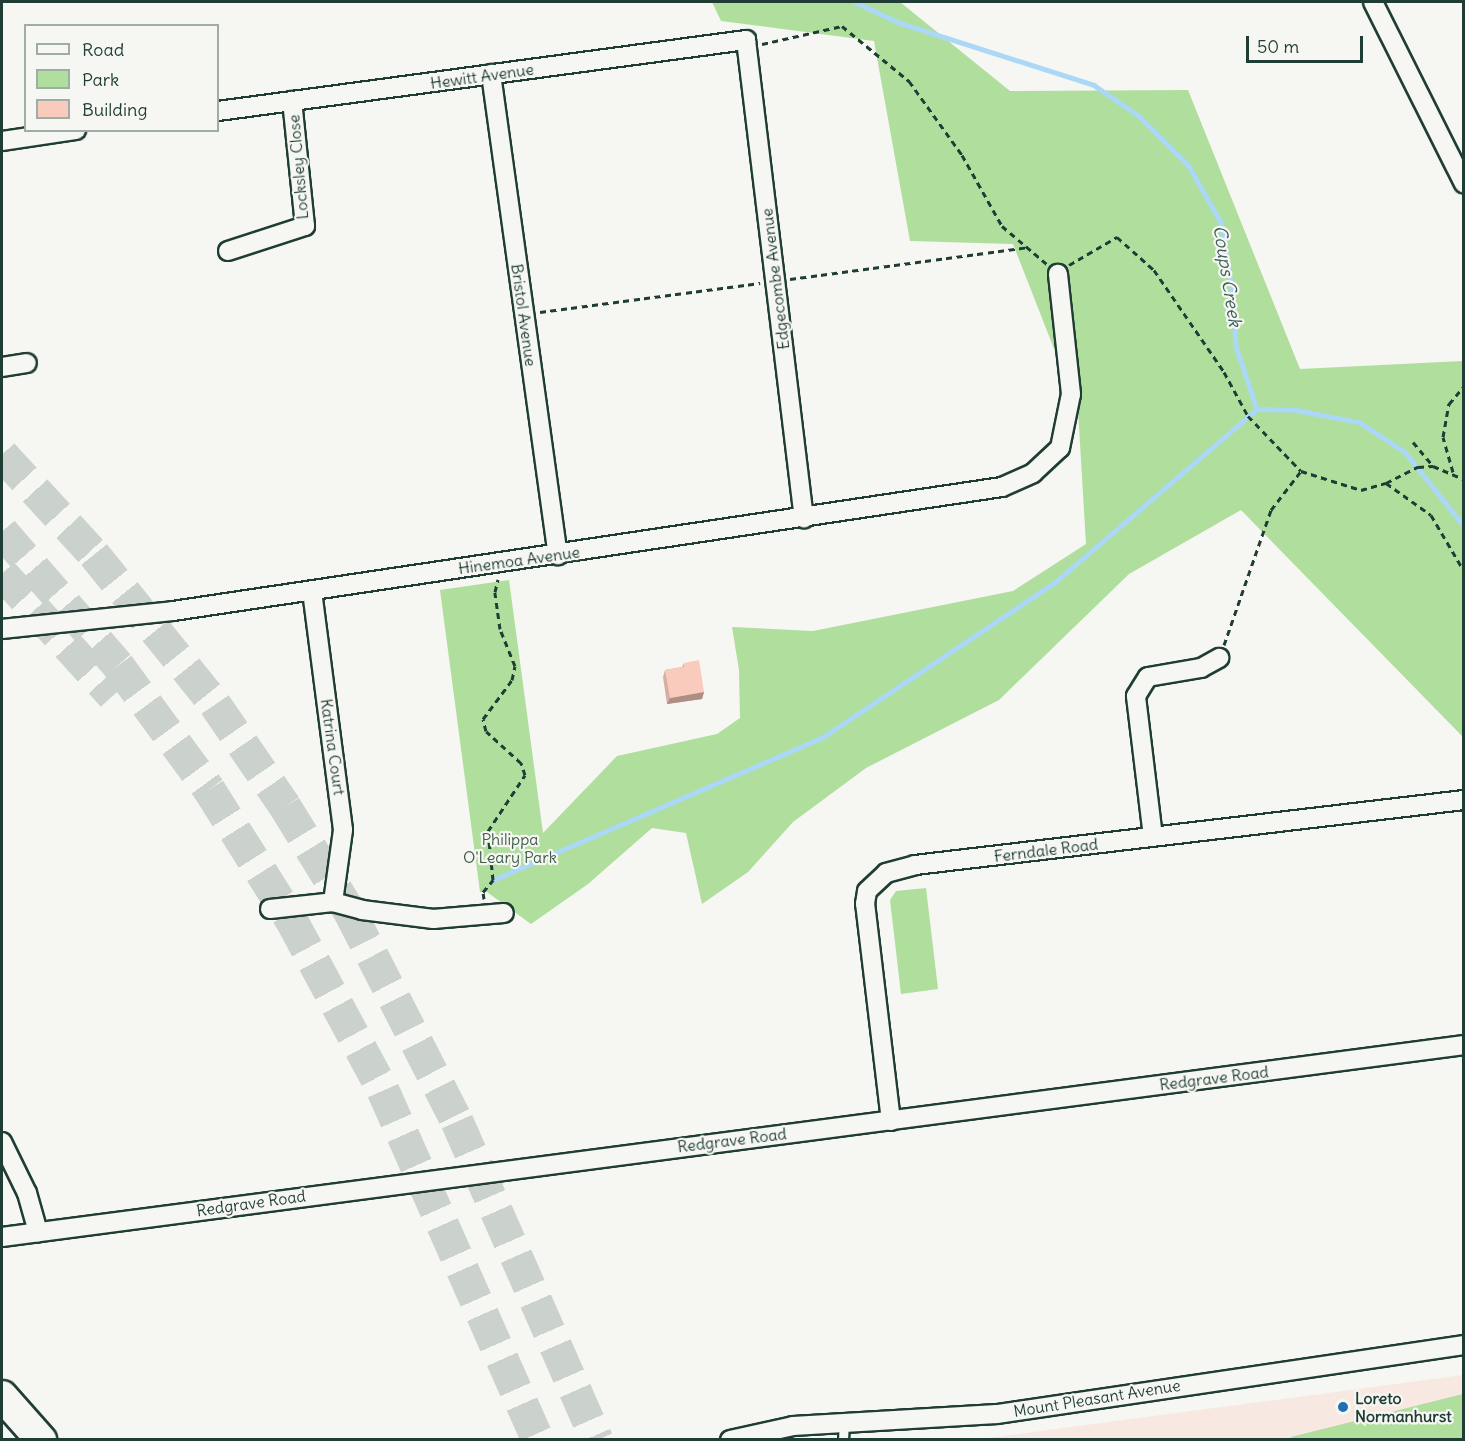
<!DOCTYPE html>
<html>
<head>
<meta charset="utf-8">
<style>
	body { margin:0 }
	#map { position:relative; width:1465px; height:1441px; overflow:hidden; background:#f6f6f2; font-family:Delius,sans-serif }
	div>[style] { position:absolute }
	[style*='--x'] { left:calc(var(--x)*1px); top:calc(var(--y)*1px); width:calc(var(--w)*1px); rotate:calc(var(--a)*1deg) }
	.built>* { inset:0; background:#f7e9e2 }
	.green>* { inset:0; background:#afde9d }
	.stream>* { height:4.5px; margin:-2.25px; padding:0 2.25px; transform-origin:2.25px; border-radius:2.25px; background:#aad8f6 }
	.motorway-tunnel>* { height:33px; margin-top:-16.5px; transform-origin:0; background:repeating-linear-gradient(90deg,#cbd1cc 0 33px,transparent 0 49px) }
	.path>* { height:3px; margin-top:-1.5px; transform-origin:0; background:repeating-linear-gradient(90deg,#1f3d34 0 6px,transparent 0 10.5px) }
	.roads { filter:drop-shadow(2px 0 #1f3d34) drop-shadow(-2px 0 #1f3d34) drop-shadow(0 2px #1f3d34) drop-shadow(0 -2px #1f3d34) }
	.service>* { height:9px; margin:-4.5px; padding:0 4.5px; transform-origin:4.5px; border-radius:4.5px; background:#f6f6f2 }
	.minor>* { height:18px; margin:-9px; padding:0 9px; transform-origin:9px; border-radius:9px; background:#f6f6f2 }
	.trunk>* { height:30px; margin:-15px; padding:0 15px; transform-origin:15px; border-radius:15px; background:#f6f6f2 }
	.wall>* { inset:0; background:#d6afa3 }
	.shaded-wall>* { inset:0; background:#ae8e84 }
	.building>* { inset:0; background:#f9cbbd }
	.dots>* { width:16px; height:16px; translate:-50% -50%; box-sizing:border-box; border:3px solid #f6f6f2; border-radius:50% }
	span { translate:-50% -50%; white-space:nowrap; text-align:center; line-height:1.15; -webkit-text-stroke:4.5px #f6f6f2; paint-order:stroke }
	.street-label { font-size:16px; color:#1f3d34 }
	.park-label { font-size:16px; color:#3c5d49 }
	.poi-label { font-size:16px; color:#1f3d34; font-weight:700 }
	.left { translate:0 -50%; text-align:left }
	.water-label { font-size:18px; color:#3b5c5b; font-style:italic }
	.frame { position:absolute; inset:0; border:3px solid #1f3d34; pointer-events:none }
	.legend { position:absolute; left:24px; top:24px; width:195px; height:108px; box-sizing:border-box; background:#f6f6f2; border:2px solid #a0aca6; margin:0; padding:8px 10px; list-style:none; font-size:18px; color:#1f3d34 }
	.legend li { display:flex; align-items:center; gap:12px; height:30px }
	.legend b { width:30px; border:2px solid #a0aca6 }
	.scale { position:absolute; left:1246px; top:36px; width:117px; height:27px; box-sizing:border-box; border:3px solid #1f3d34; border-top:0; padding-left:8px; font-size:18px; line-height:21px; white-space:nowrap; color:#1f3d34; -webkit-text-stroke:4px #f6f6f2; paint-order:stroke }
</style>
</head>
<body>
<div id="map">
	<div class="built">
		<div style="clip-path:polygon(1463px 1375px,1463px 1439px,981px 1439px)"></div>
	</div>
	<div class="green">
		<div style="clip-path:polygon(712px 2px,900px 2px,1010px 91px,1188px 90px,1300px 369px,1463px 361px,1463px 737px,1241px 510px,1129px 574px,999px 700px,866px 768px,793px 822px,748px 872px,702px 904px,686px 833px,652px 828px,588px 884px,531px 924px,487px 892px,480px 892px,440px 590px,509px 580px,543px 833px,617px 756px,717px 734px,740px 718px,739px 670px,732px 627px,813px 631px,1013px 591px,1086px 544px,1078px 410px,1013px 244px,910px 241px,874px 41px,721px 21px)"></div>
		<div style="clip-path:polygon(926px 888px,938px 989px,901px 994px,890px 900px,896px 891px)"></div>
		<div style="clip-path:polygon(1463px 1394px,1463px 1439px,1291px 1439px,1291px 1437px)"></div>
	</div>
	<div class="stream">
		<div style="--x:855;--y:2;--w:50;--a:25"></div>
		<div style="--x:900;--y:23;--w:204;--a:17.7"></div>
		<div style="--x:1094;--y:85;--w:55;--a:34.6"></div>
		<div style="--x:1139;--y:116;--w:71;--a:45"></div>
		<div style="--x:1189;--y:166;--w:64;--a:60.3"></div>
		<div style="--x:1221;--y:222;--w:68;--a:80.7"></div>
		<div style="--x:1232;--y:289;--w:57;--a:86"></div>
		<div style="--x:1236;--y:346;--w:66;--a:71.6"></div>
		<div style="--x:1257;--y:409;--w:39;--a:1"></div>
		<div style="--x:1296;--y:410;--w:64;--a:10.8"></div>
		<div style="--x:1359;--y:422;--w:55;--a:33.1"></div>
		<div style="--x:1405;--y:452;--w:95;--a:51.4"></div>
		<div style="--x:493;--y:880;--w:360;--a:-23.4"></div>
		<div style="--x:823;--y:737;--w:278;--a:-33.7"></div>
		<div style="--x:1054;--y:583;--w:267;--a:-40.6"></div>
	</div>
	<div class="motorway-tunnel">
		<div style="--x:2;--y:454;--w:136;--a:47.4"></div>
		<div style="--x:94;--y:554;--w:193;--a:51.1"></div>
		<div style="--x:215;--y:704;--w:124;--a:55.5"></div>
		<div style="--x:285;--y:806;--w:124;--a:58.5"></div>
		<div style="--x:350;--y:912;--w:235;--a:62.9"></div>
		<div style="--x:457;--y:1121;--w:348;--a:66.3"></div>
		<div style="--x:2;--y:531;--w:177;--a:49.1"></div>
		<div style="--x:118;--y:665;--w:154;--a:53.7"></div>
		<div style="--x:209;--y:789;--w:154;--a:57.8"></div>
		<div style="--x:291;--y:919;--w:194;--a:61.7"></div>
		<div style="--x:383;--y:1090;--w:383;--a:66.1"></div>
		<div style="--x:2;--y:573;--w:165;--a:47.7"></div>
	</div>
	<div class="path">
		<div style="--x:762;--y:44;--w:82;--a:-12.7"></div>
		<div style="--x:842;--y:26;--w:87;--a:39.4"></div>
		<div style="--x:909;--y:81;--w:91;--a:54.4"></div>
		<div style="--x:962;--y:155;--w:81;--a:60.6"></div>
		<div style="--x:1002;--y:226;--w:60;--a:40.3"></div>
		<div style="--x:1069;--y:265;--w:56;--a:-30.3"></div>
		<div style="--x:1117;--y:237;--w:50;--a:41.7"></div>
		<div style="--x:1154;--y:270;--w:124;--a:55.5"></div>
		<div style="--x:1224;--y:372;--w:50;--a:61.4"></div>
		<div style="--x:1248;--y:416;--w:76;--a:46.1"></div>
		<div style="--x:1301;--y:471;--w:63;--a:17.6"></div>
		<div style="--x:1361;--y:490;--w:26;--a:-16"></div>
		<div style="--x:1386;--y:483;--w:36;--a:-27"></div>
		<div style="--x:1418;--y:467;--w:15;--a:-4"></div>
		<div style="--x:1433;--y:466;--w:34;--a:23"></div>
		<div style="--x:790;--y:279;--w:241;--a:-7.6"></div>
		<div style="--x:540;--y:312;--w:222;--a:-7.5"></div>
		<div style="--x:1413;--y:442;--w:31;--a:50"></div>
		<div style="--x:1453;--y:472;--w:36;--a:-106"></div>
		<div style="--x:1443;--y:437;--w:34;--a:-80"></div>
		<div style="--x:1449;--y:404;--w:23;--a:-50"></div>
		<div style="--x:1386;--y:483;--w:55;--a:35.4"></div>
		<div style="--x:1431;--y:515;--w:65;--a:59.5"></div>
		<div style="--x:1224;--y:645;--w:143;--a:-70.8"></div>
		<div style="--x:1271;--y:510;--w:49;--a:-52.4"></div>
		<div style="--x:484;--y:899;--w:7;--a:-98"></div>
		<div style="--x:483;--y:892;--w:16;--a:-50"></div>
		<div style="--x:493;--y:880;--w:49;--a:-95.8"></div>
		<div style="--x:488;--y:831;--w:67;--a:-56.5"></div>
		<div style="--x:525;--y:775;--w:13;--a:-108"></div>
		<div style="--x:521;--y:763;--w:47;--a:-137.6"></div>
		<div style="--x:486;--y:731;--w:12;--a:-104"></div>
		<div style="--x:483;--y:719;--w:49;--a:-53.4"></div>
		<div style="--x:512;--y:680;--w:14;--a:-78"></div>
		<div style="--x:515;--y:666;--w:40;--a:-112"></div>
		<div style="--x:500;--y:629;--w:37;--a:-98"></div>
		<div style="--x:495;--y:592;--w:13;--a:-77"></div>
	</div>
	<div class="roads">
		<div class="service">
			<div style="--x:843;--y:1440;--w:17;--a:-87"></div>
		</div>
		<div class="minor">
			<div style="--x:1373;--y:2;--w:203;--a:63.4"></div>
			<div style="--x:491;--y:74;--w:486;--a:82.1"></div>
			<div style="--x:218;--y:111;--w:533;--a:-7.66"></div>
			<div style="--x:746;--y:40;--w:482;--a:83.1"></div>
			<div style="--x:2;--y:141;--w:75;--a:-8.5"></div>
			<div style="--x:228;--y:251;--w:81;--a:-18"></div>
			<div style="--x:305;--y:226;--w:126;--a:-95.9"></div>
			<div style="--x:2;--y:367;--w:25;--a:-9"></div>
			<div style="--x:312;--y:591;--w:241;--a:82.6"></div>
			<div style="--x:343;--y:830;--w:73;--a:97.9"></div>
			<div style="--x:2;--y:629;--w:172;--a:-6"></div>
			<div style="--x:173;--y:611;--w:838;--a:-8.51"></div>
			<div style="--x:1002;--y:487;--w:34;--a:-24"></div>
			<div style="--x:1033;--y:473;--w:37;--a:-43"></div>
			<div style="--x:1060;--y:448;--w:55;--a:-78.5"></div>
			<div style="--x:1071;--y:394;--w:121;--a:-96.2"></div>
			<div style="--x:1153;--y:837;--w:142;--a:-96.9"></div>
			<div style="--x:1136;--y:696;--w:22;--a:-58"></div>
			<div style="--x:1148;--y:677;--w:54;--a:-9.6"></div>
			<div style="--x:1201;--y:668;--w:21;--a:-29"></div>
			<div style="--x:270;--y:909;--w:63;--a:-6.3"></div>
			<div style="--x:333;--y:902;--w:30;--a:15"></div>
			<div style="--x:362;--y:910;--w:72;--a:7.2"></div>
			<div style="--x:433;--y:919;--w:71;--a:-4.8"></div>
			<div style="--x:891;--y:1121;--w:219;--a:-96.8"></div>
			<div style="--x:865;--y:904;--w:13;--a:-81"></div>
			<div style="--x:867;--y:891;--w:26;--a:-43"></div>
			<div style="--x:886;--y:873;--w:30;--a:-15"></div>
			<div style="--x:915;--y:865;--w:553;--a:-6.75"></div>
			<div style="--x:2;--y:1142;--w:57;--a:63.9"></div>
			<div style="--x:27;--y:1193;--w:41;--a:74.2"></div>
			<div style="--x:2;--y:1237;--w:1475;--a:-7.48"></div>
			<div style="--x:730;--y:1440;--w:65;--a:-12.5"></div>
			<div style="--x:793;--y:1426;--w:204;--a:-3.4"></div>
			<div style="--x:997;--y:1414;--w:472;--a:-8.4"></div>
		</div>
		<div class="trunk">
			<div style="--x:2;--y:1396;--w:59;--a:48.4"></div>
		</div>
	</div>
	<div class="wall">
		<div style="clip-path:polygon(684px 663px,704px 692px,702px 699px,667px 704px,663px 677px,665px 670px,682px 667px)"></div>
	</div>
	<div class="shaded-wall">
		<div style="clip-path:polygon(704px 692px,702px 699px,667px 704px,670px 698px)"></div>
	</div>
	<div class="building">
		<div style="clip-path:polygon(699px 660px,704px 692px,670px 698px,665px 670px,684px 667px,684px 663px)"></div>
	</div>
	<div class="dots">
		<div style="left:1343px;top:1407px;background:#1f6fb2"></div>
	</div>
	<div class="street-label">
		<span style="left:482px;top:76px;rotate:-8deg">Hewitt Avenue</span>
		<span style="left:298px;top:167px;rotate:-95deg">Locksley Close</span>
		<span style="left:775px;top:279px;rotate:-97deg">Edgecombe Avenue</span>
		<span style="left:524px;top:315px;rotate:82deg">Bristol Avenue</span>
		<span style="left:519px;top:560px;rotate:-8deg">Hinemoa Avenue</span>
		<span style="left:333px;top:747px;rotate:82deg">Katrina Court</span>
		<span style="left:1046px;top:850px;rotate:-7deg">Ferndale Road</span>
		<span style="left:1214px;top:1078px;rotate:-7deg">Redgrave Road</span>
		<span style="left:732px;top:1140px;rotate:-7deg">Redgrave Road</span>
		<span style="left:251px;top:1203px;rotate:-8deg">Redgrave Road</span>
		<span style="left:1097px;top:1398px;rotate:-9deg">Mount Pleasant Avenue</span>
	</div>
	<div class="park-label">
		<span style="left:510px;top:848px">Philippa<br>O'Leary Park</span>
	</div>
	<div class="poi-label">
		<span class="left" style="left:1355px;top:1407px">Loreto<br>Normanhurst</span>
	</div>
	<div class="water-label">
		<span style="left:1227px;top:276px;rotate:81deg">Coups Creek</span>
	</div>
	<div class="frame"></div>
	<ul class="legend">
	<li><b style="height:8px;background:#f6f6f2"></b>Road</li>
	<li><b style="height:16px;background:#afde9d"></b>Park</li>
	<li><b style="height:16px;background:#f9cbbd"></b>Building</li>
	</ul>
	<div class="scale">50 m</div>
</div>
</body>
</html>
